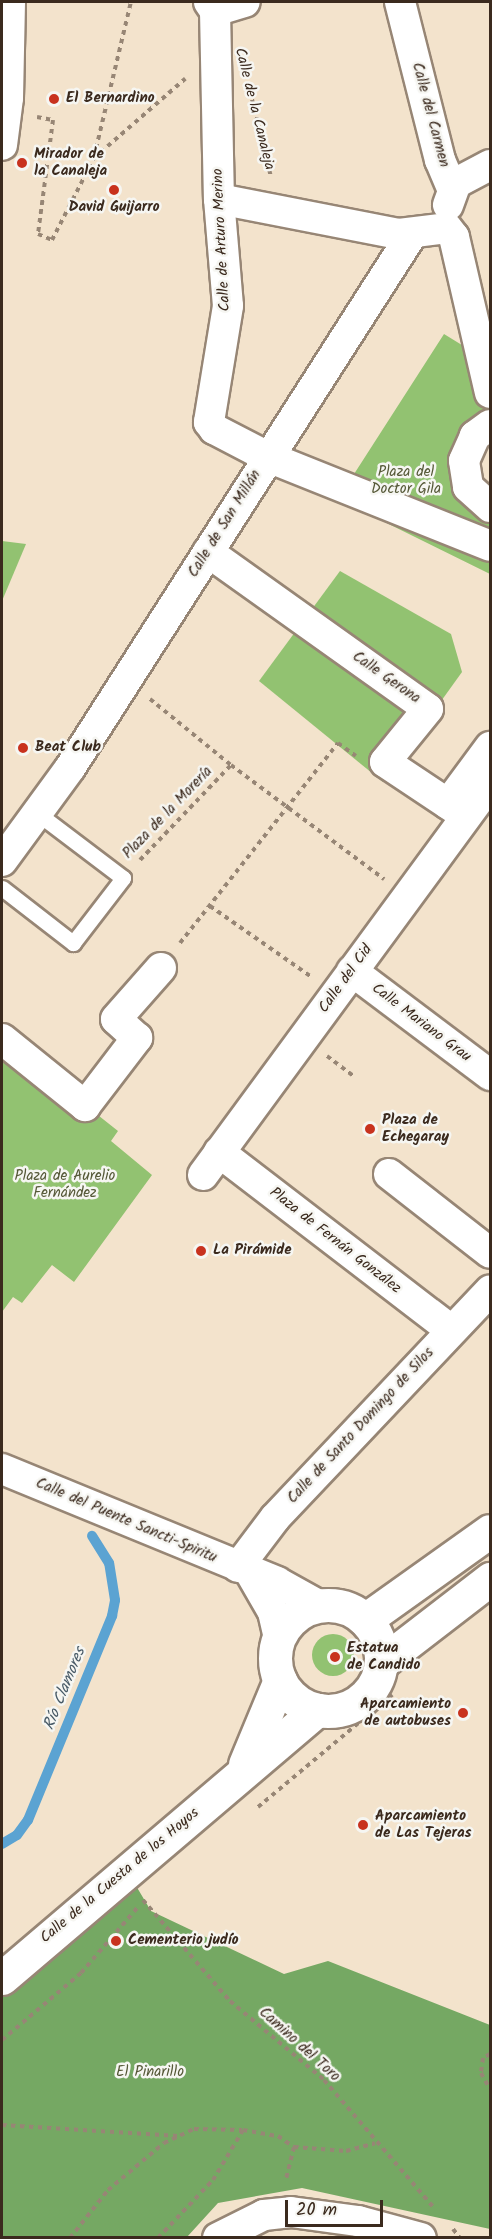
<!DOCTYPE html>
<html>
<head>
<meta charset="utf-8">
<style>
	body { margin:0 }
	#map { position:relative; width:492px; height:2239px; overflow:hidden; background:#f3e3cc; font-family:Kalam,sans-serif }
	div>[style] { position:absolute }
	[style*='--x'] { left:calc(var(--x)*1px); top:calc(var(--y)*1px); width:calc(var(--w)*1px); rotate:calc(var(--a)*1deg) }
	.green>* { inset:0; background:#92c271 }
	.round { border-radius:50% }
	.forest>* { inset:0; background:#75a863 }
	.stream>* { height:10px; margin:-5px; padding:0 5px; transform-origin:5px; border-radius:5px; background:#5ba3d2 }
	.path>* { height:4px; margin-top:-2px; transform-origin:0; background:repeating-linear-gradient(90deg,#978675 0 4.5px,transparent 0 9px) }
	.roads { filter:drop-shadow(2px 0 #978675) drop-shadow(-2px 0 #978675) drop-shadow(0 2px #978675) drop-shadow(0 -2px #978675) }
	.lane>* { height:15px; margin:-7.5px; padding:0 7.5px; transform-origin:7.5px; border-radius:7.5px; background:#fff }
	.street>* { height:30px; margin:-15px; padding:0 15px; transform-origin:15px; border-radius:15px; background:#fff }
	.primary>* { height:33px; margin:-16.5px; padding:0 16.5px; transform-origin:16.5px; border-radius:16.5px; background:#fff }
	.primary>.ring { margin:-16.5px; padding:0; box-sizing:content-box; background:none; border:33px solid #fff; border-radius:50% }
	.dots>* { width:16px; height:16px; translate:-50% -50%; box-sizing:border-box; border:3px solid #f6f6f2; border-radius:50% }
	span { translate:-50% -50%; white-space:nowrap; text-align:center; line-height:1.15; -webkit-text-stroke:5px #f6f6f2; paint-order:stroke }
	.poi-label { font-size:15px; color:#3b2a1e; font-weight:700 }
	.left { translate:0 -50%; text-align:left }
	.right { translate:-100% -50%; text-align:right }
	.street-label { font-size:15px; color:#3b2a1e }
	.park-label { font-size:15px; color:#555837 }
	.water-label { font-size:16px; color:#485a66; font-style:italic }
	.frame { position:absolute; inset:0; border:3px solid #3b2a1e; pointer-events:none }
	.scale { position:absolute; left:285px; top:2200px; width:98px; height:27px; box-sizing:border-box; border:3px solid #3b2a1e; border-top:0; padding-left:8px; font-size:18px; line-height:21px; white-space:nowrap; color:#3b2a1e; -webkit-text-stroke:4px #f6f6f2; paint-order:stroke }
</style>
</head>
<body>
<div id="map">
	<div class="green">
		<div style="clip-path:polygon(444px 334px,470px 350px,485px 415px,459px 445px,490px 520px,490px 574px,338px 499px)"></div>
		<div style="clip-path:polygon(2px 541px,26px 544px,2px 601px)"></div>
		<div style="clip-path:polygon(340px 571px,451px 634px,462px 672px,383px 782px,259px 681px)"></div>
		<div style="clip-path:polygon(2px 1039px,118px 1131px,111px 1141px,152px 1175px,74px 1282px,52px 1265px,22px 1303px,13px 1297px,2px 1312px)"></div>
		<div class="round" style="left:312px;top:1634px;width:42px;height:42px"></div>
	</div>
	<div class="forest">
		<div style="clip-path:polygon(126px 1869px,151px 1911px,284px 1974px,328px 1961px,490px 2025px,490px 2229px,302px 2188px,218px 2203px,187px 2237px,2px 2237px,2px 1978px)"></div>
	</div>
	<div class="stream">
		<div style="--x:2;--y:1844;--w:17;--a:-31"></div>
		<div style="--x:17;--y:1835;--w:19;--a:-54"></div>
		<div style="--x:28;--y:1820;--w:221;--a:-67.6"></div>
		<div style="--x:112;--y:1616;--w:16;--a:-79"></div>
		<div style="--x:115;--y:1600;--w:37;--a:-99"></div>
		<div style="--x:109;--y:1563;--w:32;--a:-122"></div>
	</div>
	<div class="path">
		<div style="--x:250;--y:91;--w:89;--a:76.3"></div>
		<div style="--x:37;--y:117;--w:16;--a:11"></div>
		<div style="--x:53;--y:120;--w:115;--a:97.5"></div>
		<div style="--x:38;--y:234;--w:15;--a:23"></div>
		<div style="--x:52;--y:240;--w:92;--a:-62.9"></div>
		<div style="--x:94;--y:158;--w:121;--a:-41"></div>
		<div style="--x:94;--y:157;--w:159;--a:-76.6"></div>
		<div style="--x:150;--y:699;--w:104;--a:39.2"></div>
		<div style="--x:140;--y:860;--w:132;--a:-46.2"></div>
		<div style="--x:231;--y:765;--w:191;--a:36.7"></div>
		<div style="--x:210;--y:906;--w:122;--a:35"></div>
		<div style="--x:180;--y:943;--w:255;--a:-51.7"></div>
		<div style="--x:338;--y:743;--w:22;--a:36"></div>
		<div style="--x:327;--y:1056;--w:35;--a:37"></div>
		<div style="--x:258;--y:1807;--w:175;--a:-39.9"></div>
		<div style="--x:143;--y:1900;--w:133;--a:49.3"></div>
		<div style="--x:230;--y:2001;--w:123;--a:40"></div>
		<div style="--x:324;--y:2080;--w:169;--a:49.3"></div>
		<div style="--x:2;--y:2040;--w:104;--a:-40.3"></div>
		<div style="--x:81;--y:1973;--w:87;--a:-49.2"></div>
		<div style="--x:490;--y:2054;--w:8;--a:150"></div>
		<div style="--x:483;--y:2058;--w:15;--a:98"></div>
		<div style="--x:481;--y:2073;--w:18;--a:61"></div>
		<div style="--x:2;--y:2125;--w:177;--a:3.6"></div>
		<div style="--x:294;--y:2147;--w:52;--a:4.4"></div>
		<div style="--x:346;--y:2151;--w:30;--a:-15"></div>
		<div style="--x:453;--y:2229;--w:11;--a:52"></div>
		<div style="--x:70;--y:2238;--w:61;--a:-51.6"></div>
		<div style="--x:108;--y:2190;--w:73;--a:-40"></div>
		<div style="--x:164;--y:2143;--w:33;--a:-25"></div>
		<div style="--x:194;--y:2129;--w:48;--a:1.2"></div>
		<div style="--x:158;--y:2238;--w:80;--a:-46.5"></div>
		<div style="--x:213;--y:2180;--w:58;--a:-59"></div>
		<div style="--x:243;--y:2130;--w:36;--a:10"></div>
		<div style="--x:278;--y:2136;--w:19;--a:35"></div>
		<div style="--x:294;--y:2147;--w:34;--a:104"></div>
	</div>
	<div class="roads">
		<div class="lane">
			<div style="--x:2;--y:888;--w:90;--a:37.8"></div>
			<div style="--x:73;--y:943;--w:82;--a:-52.4"></div>
			<div style="--x:123;--y:878;--w:108;--a:-142.9"></div>
		</div>
		<div class="street">
			<div style="--x:209;--y:2;--w:11;--a:56"></div>
			<div style="--x:215;--y:11;--w:188;--a:88.8"></div>
			<div style="--x:219;--y:199;--w:107;--a:85.2"></div>
			<div style="--x:228;--y:306;--w:118;--a:99.3"></div>
			<div style="--x:209;--y:422;--w:9;--a:54"></div>
			<div style="--x:214;--y:429;--w:61;--a:27.4"></div>
			<div style="--x:268;--y:457;--w:239;--a:21.8"></div>
			<div style="--x:400;--y:2;--w:163;--a:75.8"></div>
			<div style="--x:440;--y:160;--w:30;--a:67"></div>
			<div style="--x:215;--y:11;--w:31;--a:-17"></div>
			<div style="--x:2;--y:145;--w:47;--a:-82.7"></div>
			<div style="--x:8;--y:98;--w:96;--a:-88.8"></div>
			<div style="--x:219;--y:199;--w:183;--a:11"></div>
			<div style="--x:399;--y:234;--w:48;--a:-7.1"></div>
			<div style="--x:447;--y:228;--w:11;--a:52"></div>
			<div style="--x:454;--y:237;--w:160;--a:77"></div>
			<div style="--x:448;--y:205;--w:23;--a:-70"></div>
			<div style="--x:456;--y:183;--w:38;--a:-28"></div>
			<div style="--x:490;--y:425;--w:19;--a:144"></div>
			<div style="--x:475;--y:436;--w:27;--a:114"></div>
			<div style="--x:464;--y:461;--w:26;--a:81"></div>
			<div style="--x:468;--y:487;--w:30;--a:42"></div>
			<div style="--x:208;--y:552;--w:270;--a:35.5"></div>
			<div style="--x:428;--y:709;--w:68;--a:129.1"></div>
			<div style="--x:385;--y:762;--w:97;--a:33.7"></div>
			<div style="--x:448;--y:804;--w:71;--a:-53.6"></div>
			<div style="--x:2;--y:861;--w:115;--a:-53.8"></div>
			<div style="--x:70;--y:768;--w:634;--a:-57.36"></div>
			<div style="--x:352;--y:971;--w:173;--a:37"></div>
			<div style="--x:2;--y:1039;--w:107;--a:38.9"></div>
			<div style="--x:85;--y:1106;--w:86;--a:-52.6"></div>
			<div style="--x:137;--y:1038;--w:28;--a:-138"></div>
			<div style="--x:116;--y:1019;--w:68;--a:-48.6"></div>
			<div style="--x:219;--y:1152;--w:292;--a:37.5"></div>
			<div style="--x:389;--y:1174;--w:128;--a:38"></div>
			<div style="--x:203;--y:1175;--w:485;--a:-53.7"></div>
			<div style="--x:2;--y:1469;--w:297;--a:22.3"></div>
			<div style="--x:277;--y:1582;--w:49;--a:29.2"></div>
			<div style="--x:238;--y:1567;--w:61;--a:-52.9"></div>
			<div style="--x:275;--y:1518;--w:313;--a:-46.6"></div>
			<div style="--x:250;--y:1572;--w:46;--a:60.1"></div>
			<div style="--x:273;--y:1612;--w:27;--a:77"></div>
			<div style="--x:218;--y:2238;--w:51;--a:-26.6"></div>
			<div style="--x:264;--y:2215;--w:27;--a:-6"></div>
			<div style="--x:291;--y:2212;--w:68;--a:7.7"></div>
			<div style="--x:358;--y:2221;--w:65;--a:15.1"></div>
		</div>
		<div class="primary">
			<div class="ring" style="left:275px;top:1605px;width:73px;height:73px"></div>
			<div style="--x:365;--y:1620;--w:153;--a:-35.5"></div>
			<div style="--x:381;--y:1663;--w:138;--a:-37.6"></div>
			<div style="--x:245;--y:1764;--w:91;--a:-67.4"></div>
			<div style="--x:2;--y:1978;--w:414;--a:-40.4"></div>
		</div>
	</div>
	<div class="dots">
		<div style="left:54px;top:99px;background:#c8321e"></div>
		<div style="left:22px;top:163px;background:#c8321e"></div>
		<div style="left:114px;top:190px;background:#c8321e"></div>
		<div style="left:23px;top:748px;background:#c8321e"></div>
		<div style="left:370px;top:1129px;background:#c8321e"></div>
		<div style="left:201px;top:1251px;background:#c8321e"></div>
		<div style="left:335px;top:1657px;background:#c8321e"></div>
		<div style="left:463px;top:1713px;background:#c8321e"></div>
		<div style="left:363px;top:1825px;background:#c8321e"></div>
		<div style="left:116px;top:1941px;background:#c8321e"></div>
	</div>
	<div class="poi-label">
		<span class="left" style="left:66px;top:99px">El Bernardino</span>
		<span class="left" style="left:34px;top:163px">Mirador de<br>la Canaleja</span>
		<span style="left:114px;top:208px">David Guijarro</span>
		<span class="left" style="left:35px;top:748px">Beat Club</span>
		<span class="left" style="left:382px;top:1129px">Plaza de<br>Echegaray</span>
		<span class="left" style="left:213px;top:1251px">La Pirámide</span>
		<span class="left" style="left:347px;top:1657px">Estatua<br>de Candido</span>
		<span class="right" style="left:451px;top:1713px">Aparcamiento<br>de autobuses</span>
		<span class="left" style="left:375px;top:1825px">Aparcamiento<br>de Las Tejeras</span>
		<span class="left" style="left:128px;top:1941px">Cementerio judío</span>
	</div>
	<div class="street-label">
		<span style="left:254px;top:109px;rotate:76deg">Calle de la Canaleja</span>
		<span style="left:430px;top:115px;rotate:75deg">Calle del Carmen</span>
		<span style="left:222px;top:240px;rotate:-93deg">Calle de Arturo Merino</span>
		<span style="left:225px;top:524px;rotate:-58deg">Calle de San Millán</span>
		<span style="left:386px;top:678px;rotate:35deg">Calle Gerona</span>
		<span style="left:168px;top:813px;rotate:-46deg">Plaza de la Morería</span>
		<span style="left:346px;top:979px;rotate:-54deg">Calle del Cid</span>
		<span style="left:421px;top:1023px;rotate:37deg">Calle Mariano Grau</span>
		<span style="left:335px;top:1241px;rotate:38deg">Plaza de Fernán González</span>
		<span style="left:361px;top:1426px;rotate:-47deg">Calle de Santo Domingo de Silos</span>
		<span style="left:126px;top:1521px;rotate:23deg">Calle del Puente Sancti-Spiritu</span>
		<span style="left:120px;top:1876px;rotate:-40deg">Calle de la Cuesta de los Hoyos</span>
		<span style="left:299px;top:2045px;rotate:42deg">Camino del Toro</span>
	</div>
	<div class="park-label">
		<span style="left:406px;top:481px">Plaza del<br>Doctor Gila</span>
		<span style="left:65px;top:1185px">Plaza de Aurelio<br>Fernández</span>
		<span style="left:150px;top:2073px">El Pinarillo</span>
	</div>
	<div class="water-label">
		<span style="left:65px;top:1689px;rotate:-68deg">Río Clamores</span>
	</div>
	<div class="frame"></div>
	<div class="scale">20 m</div>
</div>
</body>
</html>
